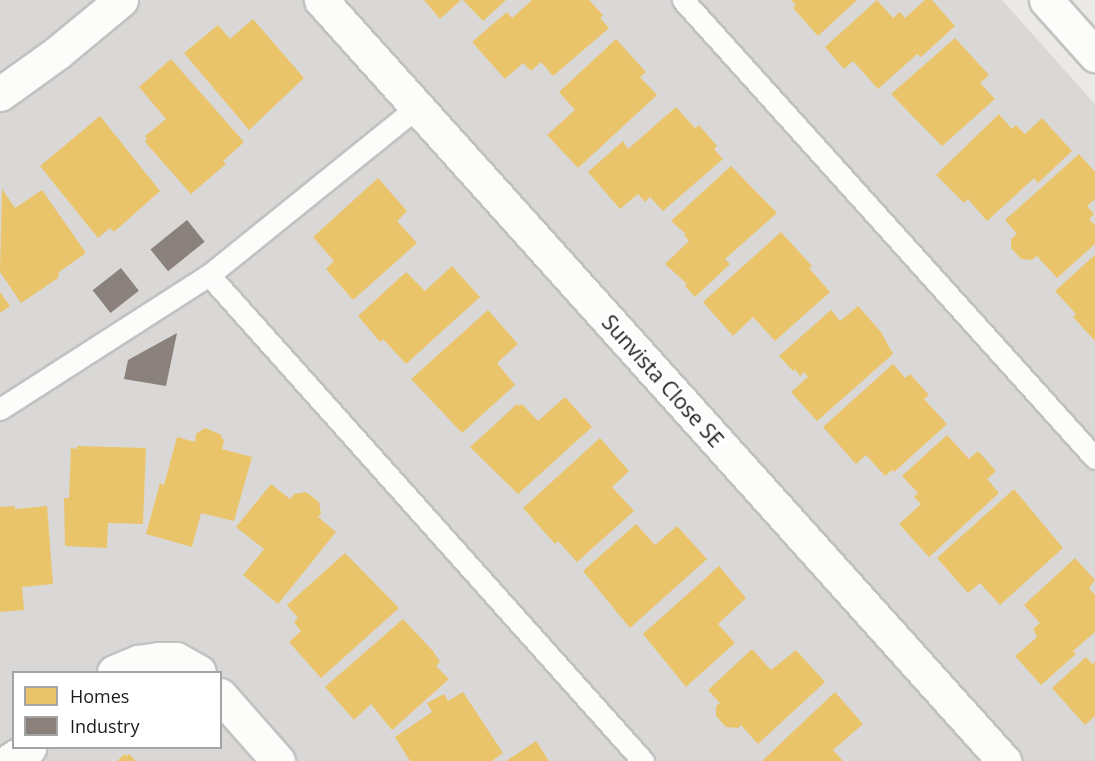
<!DOCTYPE html>
<html>
<head>
<meta charset="utf-8">
<style>
	body { margin:0 }
	#map { position:relative; width:1095px; height:761px; overflow:hidden; background:#ebe9e5; font-family:"Open Sans",sans-serif }
	div>[style] { position:absolute }
	[style*='--x'] { left:calc(var(--x)*1px); top:calc(var(--y)*1px); width:calc(var(--w)*1px); rotate:calc(var(--a)*1deg) }
	.residential>* { inset:0; background:#dad8d6 }
	.homes>* { inset:0; background:#e9c46a }
	.industry>* { inset:0; background:#8a817c; transform-origin:0 0 }
	.roads { filter:drop-shadow(2px 0 #c3c2c1) drop-shadow(-2px 0 #c3c2c1) drop-shadow(0 2px #c3c2c1) drop-shadow(0 -2px #c3c2c1) }
	.lane>* { height:21px; margin:-10.5px; padding:0 10.5px; transform-origin:10.5px; border-radius:10.5px; background:#fcfcfb }
	.street>* { height:33px; margin:-16.5px; padding:0 16.5px; transform-origin:16.5px; border-radius:16.5px; background:#fcfcfb }
	span { translate:-50% -50%; white-space:nowrap; text-align:center; line-height:1.15; -webkit-text-stroke:6px #fff; paint-order:stroke }
	.street-label { font-size:21px; color:#1c1c1c }
	.legend { position:absolute; left:12px; top:671px; width:210px; height:78px; box-sizing:border-box; background:#fff; border:2px solid #a4a4a4; margin:0; padding:8px 10px; list-style:none; font-size:18px; color:#1c1c1c }
	.legend li { display:flex; align-items:center; gap:12px; height:30px }
	.legend b { width:30px; border:2px solid #a4a4a4 }
</style>
</head>
<body>
<div id="map">
	<div class="residential">
		<div style="clip-path:polygon(evenodd,0 0,1002px 0,1095px 104px,1095px 761px,0 761px,0 0,14px 672px,220px 672px,220px 748px,14px 748px,14px 672px)"></div>
	</div>
	<div class="homes">
		<div style="clip-path:polygon(424px 0,461px 0,440px 19px)"></div>
		<div style="clip-path:polygon(463px 0,506px 0,483px 21px)"></div>
		<div style="clip-path:polygon(532px 0,589px 0,603px 15px,600px 18px,609px 28px,553px 76px,541px 62px,531px 71px,523px 63px,505px 79px,472px 42px,507px 12px,512px 18px)"></div>
		<div style="clip-path:polygon(791px 0,857px 0,818px 36px,793px 8px,796px 5px)"></div>
		<div style="clip-path:polygon(877px 0,893px 18px,900px 12px,905px 18px,925px 0,932px 0,955px 26px,921px 57px,917px 54px,878px 89px,853px 61px,844px 69px,825px 47px)"></div>
		<div style="clip-path:polygon(253px 19px,304px 78px,249px 130px,184px 53px,218px 25px,230px 39px)"></div>
		<div style="clip-path:polygon(955px 38px,989px 75px,980px 83px,995px 99px,942px 146px,891px 94px)"></div>
		<div style="clip-path:polygon(616px 39px,646px 72px,640px 77px,657px 95px,578px 168px,547px 135px,575px 110px,559px 92px)"></div>
		<div style="clip-path:polygon(171px 59px,244px 142px,223px 161px,226px 164px,191px 194px,145px 142px,147px 139px,145px 136px,166px 119px,139px 87px)"></div>
		<div style="clip-path:polygon(676px 107px,695px 128px,699px 125px,717px 146px,714px 149px,723px 159px,663px 211px,650px 197px,645px 202px,638px 194px,620px 209px,588px 172px,623px 141px,628px 149px)"></div>
		<div style="clip-path:polygon(999px 114px,1012px 129px,1016px 125px,1025px 134px,1042px 118px,1072px 151px,1038px 183px,1034px 178px,987px 221px,968px 199px,964px 203px,936px 175px)"></div>
		<div style="clip-path:polygon(100px 116px,160px 191px,114px 232px,110px 228px,98px 238px,40px 166px)"></div>
		<div style="clip-path:polygon(1079px 154px,1095px 172px,1095px 199px,1087px 206px,1094px 214px,1089px 219px,1095px 225px,1095px 244px,1057px 278px,1037px 256px,1032px 260px,1021px 259px,1011px 248px,1011px 239px,1017px 234px,1005px 220px)"></div>
		<div style="clip-path:polygon(731px 166px,777px 213px,725px 259px,730px 264px,695px 297px,685px 286px,687px 284px,665px 264px,689px 241px,684px 235px,686px 234px,671px 221px)"></div>
		<div style="clip-path:polygon(378px 178px,407px 211px,397px 221px,417px 243px,353px 300px,326px 269px,334px 261px,313px 237px)"></div>
		<div style="clip-path:polygon(2px 189px,15px 208px,42px 190px,86px 253px,59px 272px,58px 278px,21px 303px,0 272px)"></div>
		<div style="clip-path:polygon(781px 232px,812px 266px,809px 268px,830px 292px,775px 341px,753px 317px,733px 336px,703px 302px)"></div>
		<div style="clip-path:polygon(1095px 255px,1095px 341px,1073px 317px,1076px 314px,1055px 291px)"></div>
		<div style="clip-path:polygon(452px 266px,480px 297px,406px 364px,383px 339px,380px 342px,358px 316px,406px 272px,425px 291px)"></div>
		<div style="clip-path:polygon(0 292px,10px 306px,0 313px)"></div>
		<div style="clip-path:polygon(858px 306px,881px 332px,893px 354px,817px 421px,791px 392px,808px 377px,804px 372px,800px 376px,795px 369px,793px 371px,779px 356px,831px 310px,840px 321px)"></div>
		<div style="clip-path:polygon(488px 310px,518px 344px,497px 363px,515px 385px,462px 433px,411px 379px)"></div>
		<div style="clip-path:polygon(893px 364px,905px 378px,910px 374px,929px 395px,924px 399px,947px 424px,894px 472px,892px 470px,885px 476px,866px 455px,856px 464px,823px 427px)"></div>
		<div style="clip-path:polygon(565px 397px,592px 427px,518px 494px,470px 447px,517px 404px,519px 406px,522px 404px,538px 421px)"></div>
		<div style="clip-path:polygon(205px 428px,220px 434px,224px 441px,222px 449px,252px 457px,234px 521px,201px 513px,192px 547px,146px 534px,160px 483px,164px 485px,177px 437px,195px 442px,196px 434px)"></div>
		<div style="clip-path:polygon(947px 435px,969px 459px,978px 451px,996px 471px,987px 479px,999px 493px,929px 557px,899px 524px,921px 504px,914px 497px,918px 493px,902px 476px)"></div>
		<div style="clip-path:polygon(600px 438px,629px 471px,612px 487px,634px 511px,577px 562px,558px 541px,555px 544px,523px 508px)"></div>
		<div style="clip-path:polygon(77px 446px,146px 448px,143px 524px,108px 523px,107px 548px,65px 546px,64px 498px,69px 498px,71px 448px,77px 449px)"></div>
		<div style="clip-path:polygon(271px 484px,290px 499px,294px 494px,306px 492px,319px 502px,321px 514px,318px 517px,336px 532px,278px 604px,243px 575px,264px 549px,236px 527px)"></div>
		<div style="clip-path:polygon(1014px 489px,1063px 548px,1000px 605px,980px 583px,968px 593px,937px 558px)"></div>
		<div style="clip-path:polygon(15px 506px,15px 509px,47px 506px,53px 584px,22px 587px,24px 610px,0 612px,0 507px)"></div>
		<div style="clip-path:polygon(636px 524px,655px 545px,677px 526px,707px 559px,630px 628px,583px 571px)"></div>
		<div style="clip-path:polygon(345px 553px,399px 608px,321px 678px,289px 642px,301px 631px,294px 622px,298px 618px,287px 605px)"></div>
		<div style="clip-path:polygon(1075px 558px,1095px 580px,1089px 588px,1095px 595px,1095px 632px,1073px 651px,1076px 654px,1041px 685px,1015px 656px,1037px 637px,1033px 629px,1040px 623px,1024px 605px)"></div>
		<div style="clip-path:polygon(719px 566px,746px 598px,718px 624px,735px 643px,686px 687px,643px 634px)"></div>
		<div style="clip-path:polygon(403px 619px,433px 651px,440px 662px,436px 666px,449px 679px,392px 730px,371px 704px,354px 720px,325px 687px)"></div>
		<div style="clip-path:polygon(752px 649px,771px 670px,796px 650px,825px 682px,758px 744px,741px 725px,738px 728px,726px 727px,716px 716px,716px 706px,720px 703px,708px 690px)"></div>
		<div style="clip-path:polygon(1086px 657px,1092px 664px,1095px 662px,1095px 716px,1085px 725px,1052px 688px)"></div>
		<div style="clip-path:polygon(463px 692px,503px 753px,492px 761px,410px 761px,395px 737px,432px 712px,427px 703px,444px 694px,448px 701px)"></div>
		<div style="clip-path:polygon(835px 692px,863px 724px,833px 750px,843px 761px,762px 761px)"></div>
		<div style="clip-path:polygon(536px 741px,549px 761px,506px 761px)"></div>
		<div style="clip-path:polygon(125px 754px,127px 756px,129px 754px,136px 761px,117px 761px)"></div>
	</div>
	<div class="industry">
		<div style="left:187px;top:220px;width:28px;height:47px;rotate:51deg"></div>
		<div style="left:121px;top:268px;width:29px;height:36px;rotate:52deg"></div>
		<div style="clip-path:polygon(177px 333px,166px 386px,124px 379px,128px 360px)"></div>
	</div>
	<div class="roads">
		<div class="lane">
			<div style="--x:683;--y:0;--w:616;--a:48.03"></div>
			<div style="--x:209;--y:275;--w:652;--a:48.24"></div>
			<div style="--x:0;--y:409;--w:248;--a:-32.7"></div>
			<div style="--x:209;--y:275;--w:267;--a:-38.9"></div>
		</div>
		<div class="street">
			<div style="--x:321;--y:0;--w:1023;--a:48.09"></div>
			<div style="--x:1046;--y:0;--w:74;--a:48.3"></div>
			<div style="--x:0;--y:94;--w:70;--a:-35.7"></div>
			<div style="--x:57;--y:53;--w:83;--a:-39.6"></div>
			<div style="--x:114;--y:672;--w:26;--a:-23"></div>
			<div style="--x:138;--y:662;--w:21;--a:-8"></div>
			<div style="--x:159;--y:659;--w:17;--a:0"></div>
			<div style="--x:176;--y:659;--w:26;--a:29"></div>
			<div style="--x:220;--y:695;--w:88;--a:48.7"></div>
			<div style="--x:9;--y:761;--w:24;--a:-33"></div>
		</div>
	</div>
	<div class="street-label">
		<span style="left:663px;top:381px;rotate:48deg">Sunvista Close SE</span>
	</div>
	<ul class="legend">
	<li><b style="height:16px;background:#e9c46a"></b>Homes</li>
	<li><b style="height:16px;background:#8a817c"></b>Industry</li>
	</ul>
</div>
</body>
</html>
